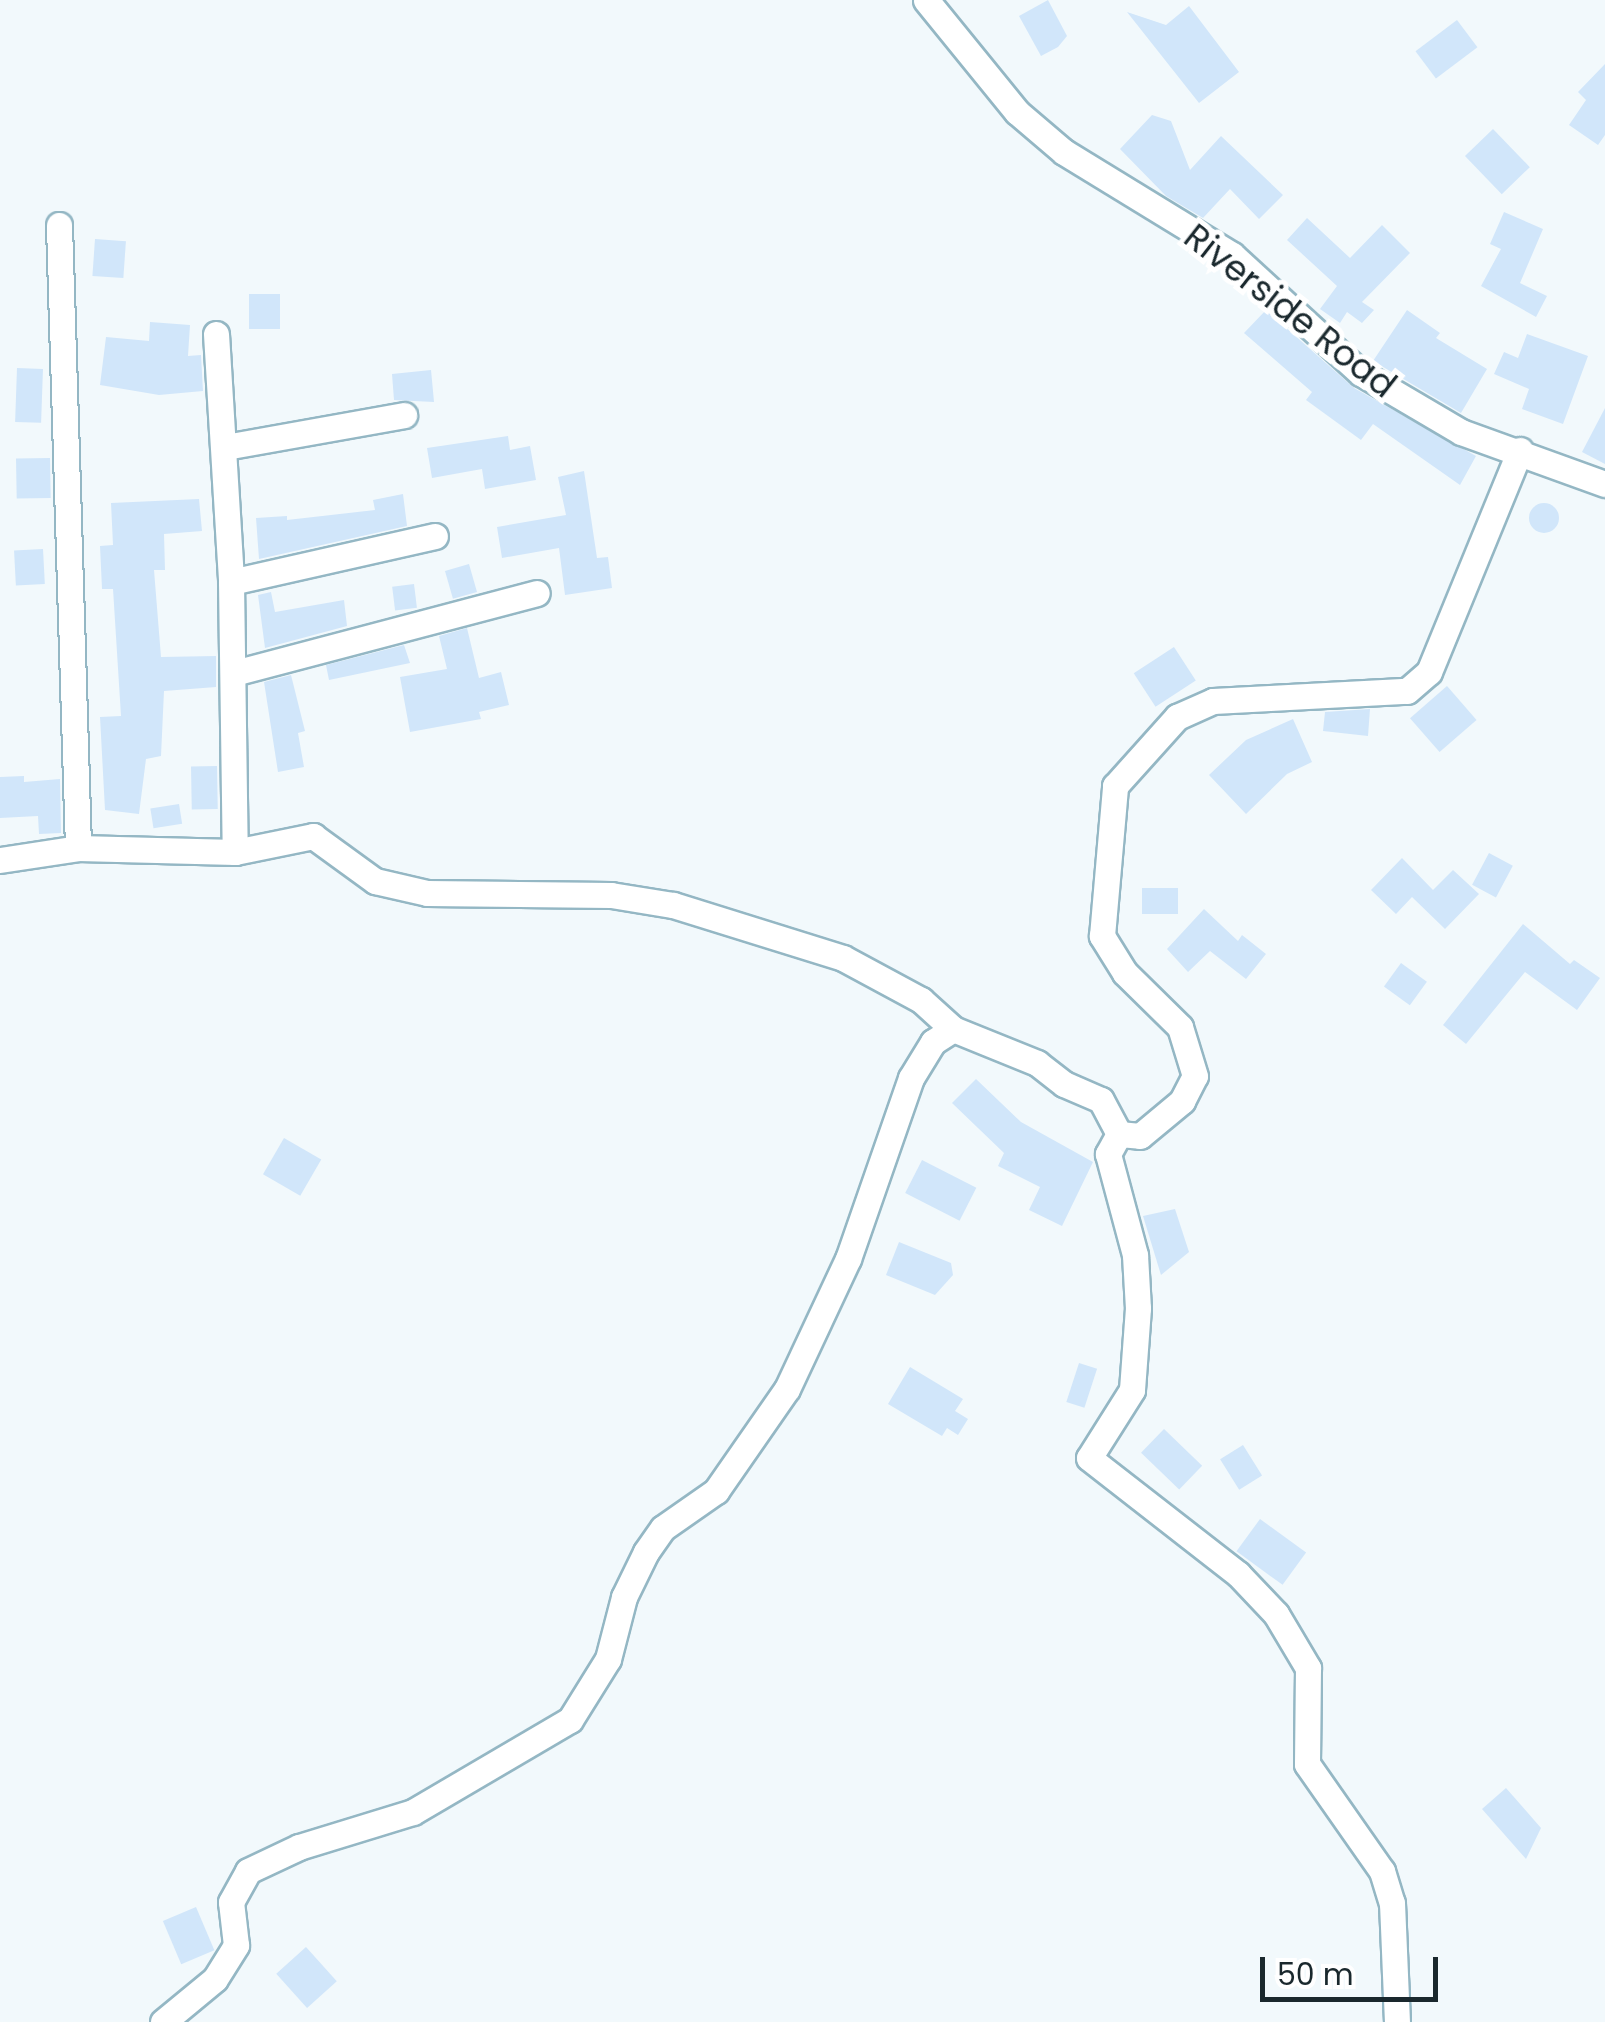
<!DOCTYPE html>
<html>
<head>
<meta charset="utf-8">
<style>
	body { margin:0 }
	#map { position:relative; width:1605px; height:2022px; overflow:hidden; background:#f2f9fc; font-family:Poppins,sans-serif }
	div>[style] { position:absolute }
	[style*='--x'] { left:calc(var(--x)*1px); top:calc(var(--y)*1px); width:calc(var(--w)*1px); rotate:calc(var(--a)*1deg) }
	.building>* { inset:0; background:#d1e6fa; transform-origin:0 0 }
	.round { border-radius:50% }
	.roads { filter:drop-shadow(2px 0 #94b7c4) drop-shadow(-2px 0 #94b7c4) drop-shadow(0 2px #94b7c4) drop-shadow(0 -2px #94b7c4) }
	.minor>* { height:25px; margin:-12.5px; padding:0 12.5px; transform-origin:12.5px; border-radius:12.5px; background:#fff }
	span { translate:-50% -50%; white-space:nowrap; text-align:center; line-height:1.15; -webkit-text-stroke:10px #fff; paint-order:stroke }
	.street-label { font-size:35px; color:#1a282d }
	.scale { position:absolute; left:1260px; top:1957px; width:178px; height:45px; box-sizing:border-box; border:5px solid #1a282d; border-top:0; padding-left:12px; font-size:30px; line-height:35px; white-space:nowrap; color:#1a282d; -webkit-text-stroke:8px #fff; paint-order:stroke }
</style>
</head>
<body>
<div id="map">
	<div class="building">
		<div style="clip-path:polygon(1048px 0,1067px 36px,1058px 47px,1041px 56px,1019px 16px)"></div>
		<div style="clip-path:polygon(1189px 6px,1239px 72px,1199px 103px,1127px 12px,1166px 25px)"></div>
		<div style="left:1457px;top:20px;width:34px;height:52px;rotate:53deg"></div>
		<div style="clip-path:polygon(1605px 64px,1605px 135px,1598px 145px,1569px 125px,1586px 100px,1578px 92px)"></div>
		<div style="clip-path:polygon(1152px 115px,1171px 121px,1190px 170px,1221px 136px,1283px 195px,1259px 219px,1230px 189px,1203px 218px,1166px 196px,1120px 149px)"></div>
		<div style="left:1493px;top:129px;width:53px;height:39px;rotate:46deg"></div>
		<div style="clip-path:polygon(1504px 212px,1543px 229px,1520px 283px,1547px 296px,1536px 317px,1481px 286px,1501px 249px,1490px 244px)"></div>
		<div style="clip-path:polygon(1307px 218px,1350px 258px,1382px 225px,1410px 253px,1362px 302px,1374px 310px,1362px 323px,1347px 312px,1340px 323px,1320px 309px,1337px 286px,1287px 240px)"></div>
		<div style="left:95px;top:239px;width:31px;height:37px;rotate:4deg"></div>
		<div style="left:249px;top:294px;width:31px;height:35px"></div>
		<div style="clip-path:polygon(1266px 310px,1354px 388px,1476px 456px,1460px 485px,1373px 424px,1361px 440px,1306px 400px,1312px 392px,1244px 333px)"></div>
		<div style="clip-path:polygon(1407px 310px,1440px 333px,1436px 338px,1487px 369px,1461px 413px,1373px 361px)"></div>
		<div style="clip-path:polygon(150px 322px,190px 325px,188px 356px,201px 355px,203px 391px,159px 395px,100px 385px,106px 337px,149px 341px)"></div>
		<div style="clip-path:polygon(1527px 334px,1588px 356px,1563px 424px,1522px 409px,1529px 389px,1494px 374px,1504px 352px,1518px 358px)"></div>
		<div style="left:17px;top:368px;width:26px;height:54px;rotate:2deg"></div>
		<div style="clip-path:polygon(431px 370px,434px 402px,394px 400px,392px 374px)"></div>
		<div style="clip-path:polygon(1605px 408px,1605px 464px,1582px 452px)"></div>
		<div style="clip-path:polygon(508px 436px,510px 450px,530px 446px,536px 480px,485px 489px,482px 469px,432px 478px,427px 448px)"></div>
		<div style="left:50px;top:458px;width:40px;height:34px;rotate:89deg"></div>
		<div style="clip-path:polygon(584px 471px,597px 558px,608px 557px,612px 588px,565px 595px,559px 548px,502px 558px,497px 527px,566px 515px,558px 477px)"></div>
		<div style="clip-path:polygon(403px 494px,407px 526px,259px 559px,256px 518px,287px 516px,287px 520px,375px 510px,373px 500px)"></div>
		<div style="clip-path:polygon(199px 499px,202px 531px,164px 534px,165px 570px,154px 570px,161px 657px,216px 656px,216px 687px,164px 691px,161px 756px,146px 759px,139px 814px,105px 810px,100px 717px,121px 716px,113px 589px,102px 589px,100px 546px,113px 545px,111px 503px)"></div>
		<div class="round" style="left:1529px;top:503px;width:30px;height:30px"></div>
		<div style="left:43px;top:549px;width:35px;height:29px;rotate:87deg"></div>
		<div style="left:469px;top:564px;width:29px;height:25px;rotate:74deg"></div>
		<div style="left:414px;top:584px;width:24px;height:22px;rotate:83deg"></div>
		<div style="clip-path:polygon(271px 592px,275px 612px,344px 600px,347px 626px,265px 648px,258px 595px)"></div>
		<div style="clip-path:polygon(467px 628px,479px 678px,501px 672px,509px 705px,479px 712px,481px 719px,410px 732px,400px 677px,447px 669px,439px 636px)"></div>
		<div style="clip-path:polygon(404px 645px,410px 663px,329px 680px,326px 665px)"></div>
		<div style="left:1174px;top:647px;width:40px;height:48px;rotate:57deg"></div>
		<div style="clip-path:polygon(291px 675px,305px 731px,298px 733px,304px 767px,278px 772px,264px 682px)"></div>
		<div style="left:1447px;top:686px;width:45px;height:49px;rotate:49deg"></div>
		<div style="clip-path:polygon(1370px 709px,1368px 736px,1323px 731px,1325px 712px)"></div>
		<div style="clip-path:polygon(1293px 719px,1312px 762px,1287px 774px,1246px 814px,1209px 775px,1246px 740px)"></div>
		<div style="left:217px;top:766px;width:43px;height:26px;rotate:89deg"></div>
		<div style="clip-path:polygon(24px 776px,24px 782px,60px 779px,61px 833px,39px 834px,38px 816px,0 818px,0 777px)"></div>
		<div style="left:179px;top:804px;width:20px;height:29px;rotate:81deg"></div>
		<div style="left:1489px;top:853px;width:27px;height:36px;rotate:28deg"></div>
		<div style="clip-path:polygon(1402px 858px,1433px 890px,1453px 870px,1479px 894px,1445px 929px,1412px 897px,1396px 914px,1371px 890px)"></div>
		<div style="left:1142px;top:888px;width:36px;height:26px"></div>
		<div style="clip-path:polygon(1204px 909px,1238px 941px,1242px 935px,1266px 954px,1246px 979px,1210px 951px,1188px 972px,1167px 949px)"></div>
		<div style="clip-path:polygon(1523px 924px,1570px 964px,1574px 960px,1600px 978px,1577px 1010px,1525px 972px,1466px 1044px,1443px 1025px)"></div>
		<div style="left:1401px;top:963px;width:32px;height:29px;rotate:36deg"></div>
		<div style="clip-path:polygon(976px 1079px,1021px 1122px,1093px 1162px,1062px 1226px,1029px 1210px,1040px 1187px,998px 1166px,1004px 1153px,952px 1103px)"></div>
		<div style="left:284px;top:1138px;width:43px;height:42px;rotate:30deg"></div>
		<div style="left:922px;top:1160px;width:61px;height:37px;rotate:27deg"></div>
		<div style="clip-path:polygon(1175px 1209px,1189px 1252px,1161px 1275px,1143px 1216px)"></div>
		<div style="clip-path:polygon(899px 1242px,951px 1263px,953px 1275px,935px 1295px,886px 1275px)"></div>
		<div style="left:1079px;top:1363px;width:19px;height:41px;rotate:18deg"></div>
		<div style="clip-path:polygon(910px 1367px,963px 1399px,955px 1411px,968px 1419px,958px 1435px,947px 1428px,942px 1436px,888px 1404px)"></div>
		<div style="left:1164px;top:1429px;width:53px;height:33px;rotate:44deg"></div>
		<div style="left:1243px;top:1445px;width:36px;height:27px;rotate:58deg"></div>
		<div style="left:1260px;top:1519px;width:57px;height:40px;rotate:36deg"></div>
		<div style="clip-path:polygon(1506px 1788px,1541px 1828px,1526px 1859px,1482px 1809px)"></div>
		<div style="left:196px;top:1907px;width:47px;height:36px;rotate:67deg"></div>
		<div style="left:306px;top:1947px;width:46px;height:40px;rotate:48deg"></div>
	</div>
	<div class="roads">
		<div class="minor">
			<div style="--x:926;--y:0;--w:144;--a:50.9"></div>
			<div style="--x:1017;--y:112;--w:62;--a:40.4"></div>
			<div style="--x:1064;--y:152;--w:197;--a:31.5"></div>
			<div style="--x:1232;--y:255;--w:175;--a:42.5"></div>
			<div style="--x:1361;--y:373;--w:116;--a:30.5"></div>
			<div style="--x:1461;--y:432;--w:153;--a:19.9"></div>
			<div style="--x:59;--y:225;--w:623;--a:88.25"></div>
			<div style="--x:216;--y:334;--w:248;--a:86.5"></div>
			<div style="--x:231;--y:582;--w:270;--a:89.2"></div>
			<div style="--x:225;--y:447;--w:182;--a:-10.1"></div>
			<div style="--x:231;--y:582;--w:209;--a:-12.7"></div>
			<div style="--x:234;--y:673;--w:313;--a:-14.8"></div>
			<div style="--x:0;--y:860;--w:79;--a:-8.7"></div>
			<div style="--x:78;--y:848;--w:157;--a:1.5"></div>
			<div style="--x:235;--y:852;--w:80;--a:-11.6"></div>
			<div style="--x:313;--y:836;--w:77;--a:36"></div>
			<div style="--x:375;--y:881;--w:53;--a:13"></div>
			<div style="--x:427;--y:893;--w:184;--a:0.6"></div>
			<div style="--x:611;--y:895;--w:63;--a:9.2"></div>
			<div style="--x:673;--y:905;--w:178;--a:17.3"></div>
			<div style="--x:843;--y:958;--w:89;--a:28.3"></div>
			<div style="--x:921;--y:1000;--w:43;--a:42.2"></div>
			<div style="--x:1119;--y:1134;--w:23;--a:119"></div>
			<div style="--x:1108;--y:1154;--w:105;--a:75"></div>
			<div style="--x:1135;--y:1255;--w:53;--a:86.8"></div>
			<div style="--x:1138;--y:1308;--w:82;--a:94.2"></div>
			<div style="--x:1132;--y:1390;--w:80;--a:122.3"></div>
			<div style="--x:1089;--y:1458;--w:189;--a:37.9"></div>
			<div style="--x:1238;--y:1574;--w:55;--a:46.5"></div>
			<div style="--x:1276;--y:1614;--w:63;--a:59.3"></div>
			<div style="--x:1308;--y:1668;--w:96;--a:90.6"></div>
			<div style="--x:1307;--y:1764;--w:131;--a:55"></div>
			<div style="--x:1382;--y:1871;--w:34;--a:73"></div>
			<div style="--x:1392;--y:1903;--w:119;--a:87.6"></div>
			<div style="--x:163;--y:2022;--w:67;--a:-39.6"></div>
			<div style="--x:215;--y:1979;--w:40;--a:-58"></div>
			<div style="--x:236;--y:1945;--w:43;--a:-96.6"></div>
			<div style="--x:231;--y:1902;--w:35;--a:-61"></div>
			<div style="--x:248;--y:1871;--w:56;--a:-25.2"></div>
			<div style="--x:299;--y:1847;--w:119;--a:-17.1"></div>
			<div style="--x:413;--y:1812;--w:182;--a:-30.4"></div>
			<div style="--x:570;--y:1720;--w:72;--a:-58.1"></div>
			<div style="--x:608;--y:1659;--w:64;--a:-75.5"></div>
			<div style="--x:624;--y:1597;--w:50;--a:-63.9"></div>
			<div style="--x:646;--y:1552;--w:29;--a:-55"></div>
			<div style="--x:663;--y:1528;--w:65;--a:-34.9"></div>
			<div style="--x:716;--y:1491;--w:124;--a:-55.2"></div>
			<div style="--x:787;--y:1389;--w:144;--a:-64.9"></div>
			<div style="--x:848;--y:1259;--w:192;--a:-70.8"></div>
			<div style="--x:911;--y:1078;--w:42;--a:-58.6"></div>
			<div style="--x:933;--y:1042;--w:24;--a:-33"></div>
			<div style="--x:953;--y:1029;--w:91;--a:22"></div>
			<div style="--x:1037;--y:1063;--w:34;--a:38"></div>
			<div style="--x:1064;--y:1084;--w:40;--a:23.4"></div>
			<div style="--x:1101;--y:1100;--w:38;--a:62"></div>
			<div style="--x:1119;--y:1134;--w:21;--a:5"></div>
			<div style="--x:1140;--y:1136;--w:55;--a:-39.8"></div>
			<div style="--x:1182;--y:1101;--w:28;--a:-63"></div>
			<div style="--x:1195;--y:1076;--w:51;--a:-107"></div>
			<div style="--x:1180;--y:1027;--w:77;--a:-135.5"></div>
			<div style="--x:1125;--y:973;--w:44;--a:-121.9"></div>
			<div style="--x:1102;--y:936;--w:151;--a:-85"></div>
			<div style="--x:1115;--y:786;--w:93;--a:-48.1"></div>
			<div style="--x:1177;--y:717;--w:39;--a:-24"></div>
			<div style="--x:1213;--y:701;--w:194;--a:-3"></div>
			<div style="--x:1407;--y:691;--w:29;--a:-41"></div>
			<div style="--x:1429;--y:672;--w:240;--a:-67.7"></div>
		</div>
	</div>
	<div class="street-label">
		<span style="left:1290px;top:311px;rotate:38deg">Riverside Road</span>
	</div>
	<div class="scale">50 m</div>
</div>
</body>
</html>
